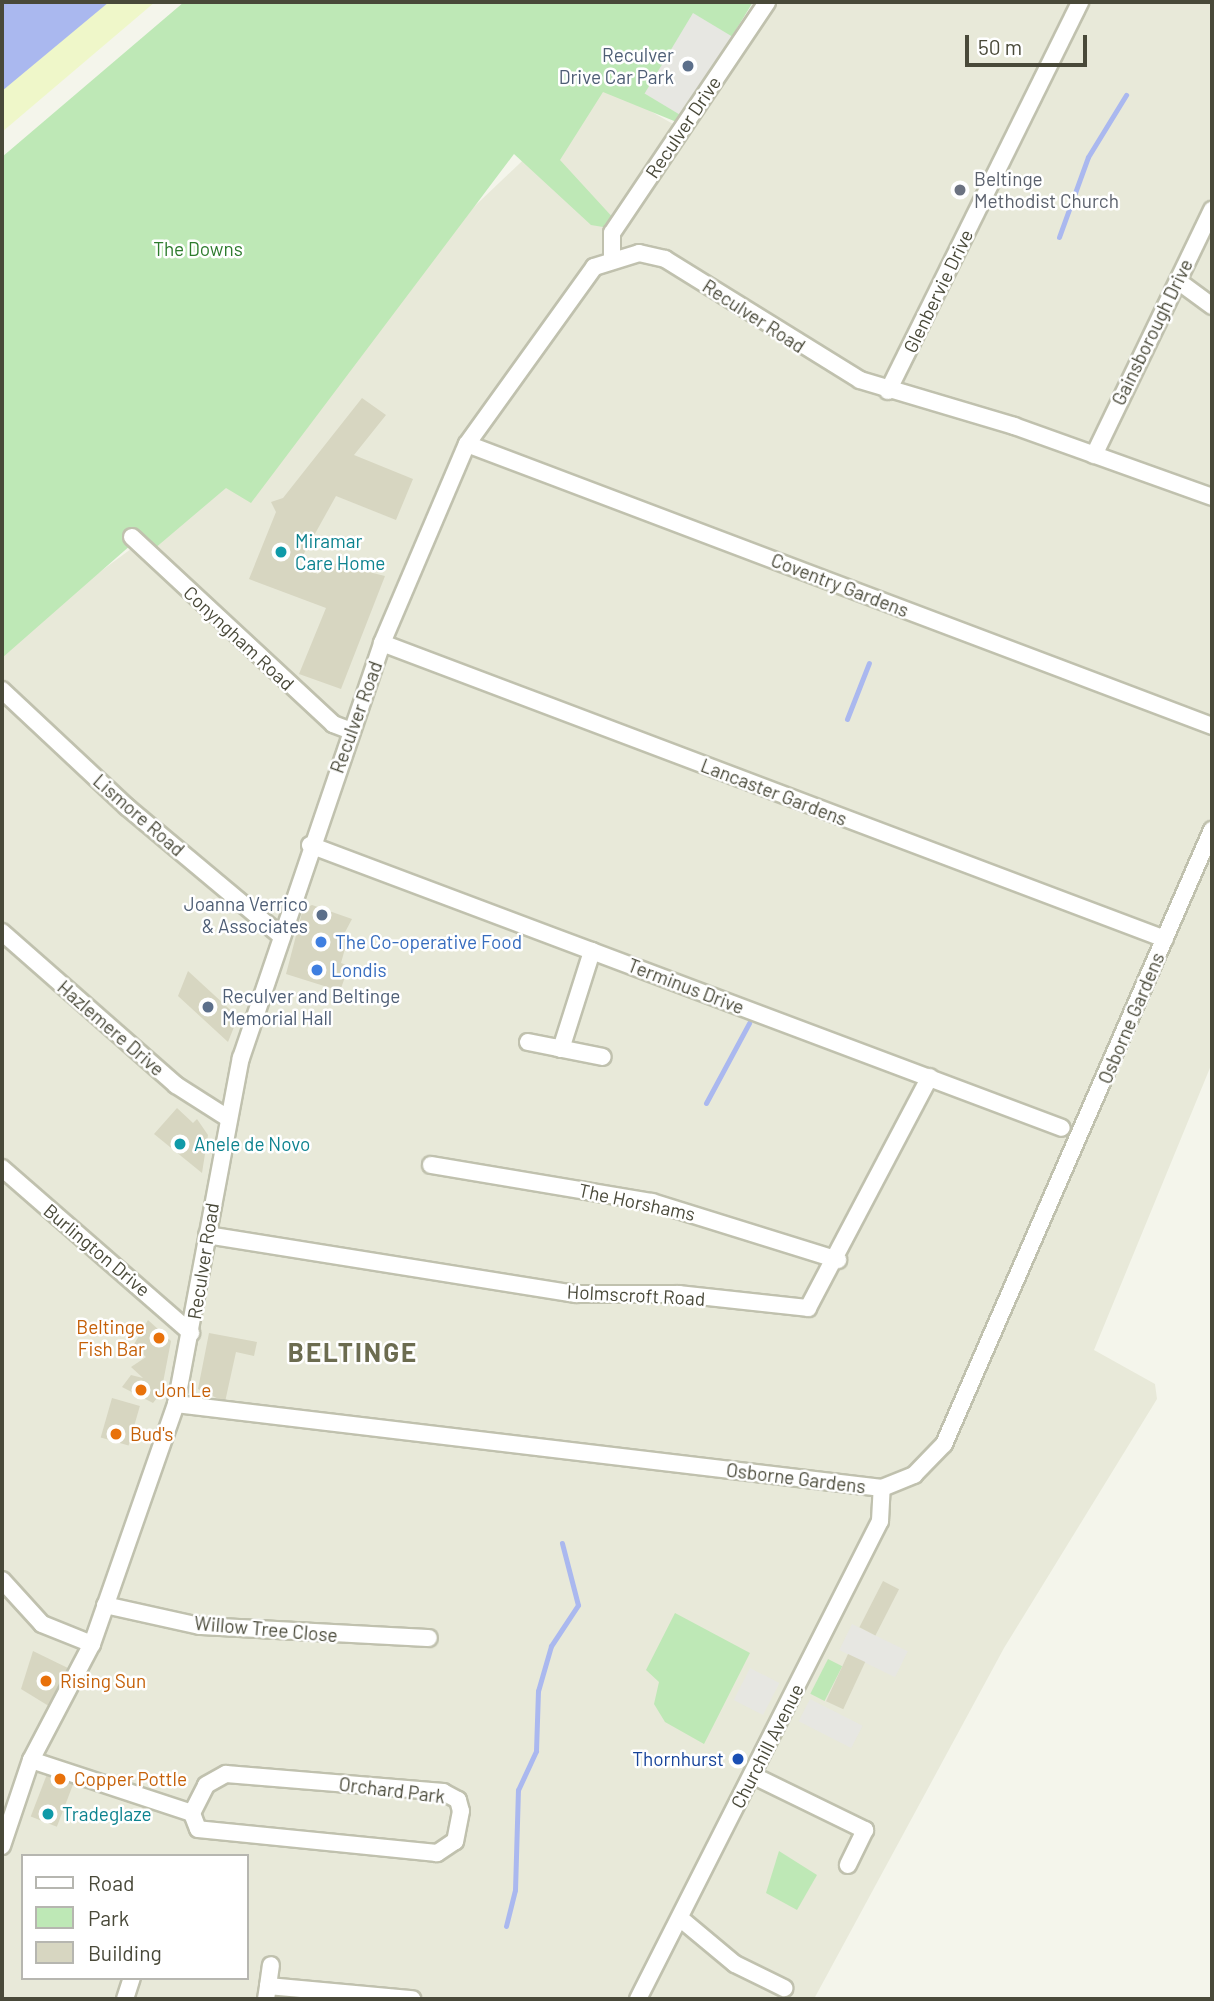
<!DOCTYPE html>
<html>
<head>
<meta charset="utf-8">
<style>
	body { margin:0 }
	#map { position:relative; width:1214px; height:2001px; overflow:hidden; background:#f4f5eb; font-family:Barlow,sans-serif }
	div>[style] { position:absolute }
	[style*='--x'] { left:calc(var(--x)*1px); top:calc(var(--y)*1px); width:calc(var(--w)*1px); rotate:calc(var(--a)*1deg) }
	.residential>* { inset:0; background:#e8e9d9 }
	.green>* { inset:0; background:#bee8b6; transform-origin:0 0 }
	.sand>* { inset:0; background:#eff7c9 }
	.parking>* { inset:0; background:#e7e7e2; transform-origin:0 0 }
	.water>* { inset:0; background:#aab8ef }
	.stream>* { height:5px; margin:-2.5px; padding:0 2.5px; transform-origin:2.5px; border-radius:2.5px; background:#aab8ef }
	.building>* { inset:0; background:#d7d6c1; transform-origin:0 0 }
	.roads { filter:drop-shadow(2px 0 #c0c1ae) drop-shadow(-2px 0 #c0c1ae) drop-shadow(0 2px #c0c1ae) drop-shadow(0 -2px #c0c1ae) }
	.minor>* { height:16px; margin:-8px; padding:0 8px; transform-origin:8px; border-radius:8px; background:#fff }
	.dots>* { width:19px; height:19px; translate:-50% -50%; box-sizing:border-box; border:4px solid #fff; border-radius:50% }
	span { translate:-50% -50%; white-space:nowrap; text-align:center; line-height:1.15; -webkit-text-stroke:5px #fff; paint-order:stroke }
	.service-label { font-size:19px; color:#4e5e75 }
	.right { translate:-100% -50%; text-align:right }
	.left { translate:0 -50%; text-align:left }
	.street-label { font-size:19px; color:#494939 }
	.worship-label { font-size:19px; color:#5b616d }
	.park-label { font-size:19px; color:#2d7b2d }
	.culture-label { font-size:19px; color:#0d838f }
	.shop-label { font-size:19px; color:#366cbe }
	.food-label { font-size:19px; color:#c56008 }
	.transit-label { font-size:19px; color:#164399 }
	.district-label { font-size:26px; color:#6c6c50; font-weight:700; letter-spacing:2px }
	.frame { position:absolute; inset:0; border:4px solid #494939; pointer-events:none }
	.legend { position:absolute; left:21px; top:1854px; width:228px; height:126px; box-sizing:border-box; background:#fff; border:2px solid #b6b6b0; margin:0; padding:9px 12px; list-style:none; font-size:21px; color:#494939 }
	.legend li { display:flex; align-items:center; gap:14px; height:35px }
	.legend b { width:35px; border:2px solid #b6b6b0 }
	.scale { position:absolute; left:965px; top:35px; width:122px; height:32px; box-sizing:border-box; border:4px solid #494939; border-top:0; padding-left:9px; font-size:21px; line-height:24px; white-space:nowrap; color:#494939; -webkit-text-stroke:5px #fff; paint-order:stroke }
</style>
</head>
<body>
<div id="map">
	<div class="residential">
		<div style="clip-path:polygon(evenodd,765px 2px,1212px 2px,1212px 1063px,1094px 1350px,1155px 1384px,1157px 1399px,1004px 1648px,814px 1999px,2px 1999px,2px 644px,173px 518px,335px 339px,603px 84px,680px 128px,765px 2px,23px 1856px,247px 1856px,247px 1978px,23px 1978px,23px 1856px)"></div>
	</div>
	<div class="green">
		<div style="clip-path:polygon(184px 2px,753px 2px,679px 123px,603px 92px,560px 160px,616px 221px,609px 228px,591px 225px,514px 154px,251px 503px,226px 488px,154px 549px,140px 537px,2px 658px,2px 157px)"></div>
		<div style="clip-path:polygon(675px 1613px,750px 1653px,704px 1744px,665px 1722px,654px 1704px,659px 1682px,646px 1670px)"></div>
		<div style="left:828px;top:1659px;width:16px;height:39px;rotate:27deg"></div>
		<div style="clip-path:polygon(779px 1851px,817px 1875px,797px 1910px,766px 1893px)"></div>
	</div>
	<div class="sand">
		<div style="clip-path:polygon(2px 2px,155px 2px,2px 132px)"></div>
	</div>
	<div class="parking">
		<div style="left:693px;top:13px;width:48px;height:94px;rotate:31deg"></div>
		<div style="left:852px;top:1624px;width:62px;height:29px;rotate:26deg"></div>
		<div style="left:750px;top:1668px;width:33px;height:36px;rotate:27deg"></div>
		<div style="left:810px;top:1699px;width:59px;height:25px;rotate:27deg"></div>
	</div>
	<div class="water">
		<div style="clip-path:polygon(2px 2px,109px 2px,2px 91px)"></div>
	</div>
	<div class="stream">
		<div style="--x:1059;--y:237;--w:85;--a:-70.1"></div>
		<div style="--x:1088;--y:157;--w:73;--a:-58.5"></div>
		<div style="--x:847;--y:719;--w:60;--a:-68.6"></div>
		<div style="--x:706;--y:1103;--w:91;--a:-61.7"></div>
		<div style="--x:506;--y:1926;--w:37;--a:-76"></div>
		<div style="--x:515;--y:1890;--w:100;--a:-88.3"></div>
		<div style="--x:518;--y:1790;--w:43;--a:-65.2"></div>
		<div style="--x:536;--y:1751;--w:60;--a:-88.1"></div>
		<div style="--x:538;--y:1691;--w:47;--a:-73.9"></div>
		<div style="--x:551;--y:1646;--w:49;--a:-56.6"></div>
		<div style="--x:578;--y:1605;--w:64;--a:-104.5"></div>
	</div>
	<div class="building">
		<div style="clip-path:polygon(362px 398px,386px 415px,354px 455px,413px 479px,396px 520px,336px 496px,297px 566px,318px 574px,324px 561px,385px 576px,341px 689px,299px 674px,326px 608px,249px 579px,276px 512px,271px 502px,283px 498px)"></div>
		<div style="clip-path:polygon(312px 905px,352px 919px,343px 936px,348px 938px,341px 963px,349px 966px,340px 991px,286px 974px,303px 909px)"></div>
		<div style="clip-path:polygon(188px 971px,238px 1017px,228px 1042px,178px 996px)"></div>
		<div style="clip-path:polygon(177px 1108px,193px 1123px,197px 1119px,208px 1135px,202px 1173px,154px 1134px)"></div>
		<div style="clip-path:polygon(148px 1320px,171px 1341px,161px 1393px,153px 1403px,122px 1387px,131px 1375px,143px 1378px,131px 1367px,146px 1357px,133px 1346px)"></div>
		<div style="clip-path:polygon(209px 1333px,257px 1342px,254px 1356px,236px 1352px,225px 1402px,198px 1389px)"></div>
		<div style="left:112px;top:1398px;width:29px;height:41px;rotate:16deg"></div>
		<div style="left:883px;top:1581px;width:18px;height:52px;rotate:27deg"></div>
		<div style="clip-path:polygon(33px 1651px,72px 1670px,52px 1708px,21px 1689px)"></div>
		<div style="left:848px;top:1654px;width:19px;height:52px;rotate:25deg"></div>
		<div style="left:49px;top:1769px;width:28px;height:51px;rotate:21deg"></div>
	</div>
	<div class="roads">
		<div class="minor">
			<div style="--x:612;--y:257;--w:24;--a:-90"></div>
			<div style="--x:612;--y:233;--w:278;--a:-56.1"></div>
			<div style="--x:1178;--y:281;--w:42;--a:36.3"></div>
			<div style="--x:888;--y:391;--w:434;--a:-63.7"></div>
			<div style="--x:467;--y:444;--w:797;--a:20.73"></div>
			<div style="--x:1094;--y:455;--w:272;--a:-64.3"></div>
			<div style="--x:132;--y:537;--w:275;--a:42.9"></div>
			<div style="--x:333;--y:724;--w:19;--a:21"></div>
			<div style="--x:382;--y:643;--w:837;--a:20.71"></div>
			<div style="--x:2;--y:690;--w:171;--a:43.1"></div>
			<div style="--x:127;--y:807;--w:199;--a:39.9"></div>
			<div style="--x:310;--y:845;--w:803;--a:20.62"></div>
			<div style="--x:2;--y:932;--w:232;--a:41.3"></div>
			<div style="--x:176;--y:1085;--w:59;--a:32.6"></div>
			<div style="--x:528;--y:1042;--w:76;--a:11.3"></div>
			<div style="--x:561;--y:1049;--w:103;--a:-72.4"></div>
			<div style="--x:431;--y:1165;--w:224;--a:9.5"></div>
			<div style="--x:652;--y:1202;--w:195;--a:17.3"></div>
			<div style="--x:2;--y:1168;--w:251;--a:41.1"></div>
			<div style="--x:207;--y:1235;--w:374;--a:9.1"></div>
			<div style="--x:576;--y:1294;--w:103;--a:0"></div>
			<div style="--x:679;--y:1294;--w:130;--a:6.2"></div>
			<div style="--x:808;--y:1308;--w:261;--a:-62.2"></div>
			<div style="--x:176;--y:1404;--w:711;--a:6.79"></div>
			<div style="--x:882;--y:1488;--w:35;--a:-22"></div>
			<div style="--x:914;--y:1475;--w:43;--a:-45.9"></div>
			<div style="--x:944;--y:1444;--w:670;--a:-66.42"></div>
			<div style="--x:2;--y:1580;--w:59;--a:47.7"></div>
			<div style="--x:42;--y:1624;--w:54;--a:21.8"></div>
			<div style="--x:105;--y:1605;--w:97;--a:12.5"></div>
			<div style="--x:200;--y:1626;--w:229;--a:3"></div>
			<div style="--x:31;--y:1760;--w:169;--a:18.2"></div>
			<div style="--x:192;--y:1813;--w:31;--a:-63"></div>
			<div style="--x:206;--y:1785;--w:23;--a:-29"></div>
			<div style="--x:226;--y:1774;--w:218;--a:4.7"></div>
			<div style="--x:443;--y:1792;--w:17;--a:28"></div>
			<div style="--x:458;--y:1800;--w:11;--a:75"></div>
			<div style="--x:461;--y:1811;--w:31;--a:101"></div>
			<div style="--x:455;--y:1841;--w:22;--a:146"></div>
			<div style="--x:437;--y:1853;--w:240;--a:-174.3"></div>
			<div style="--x:198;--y:1829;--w:17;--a:-111"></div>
			<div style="--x:752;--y:1775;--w:126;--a:26"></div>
			<div style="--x:865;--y:1830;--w:39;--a:116"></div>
			<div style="--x:2;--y:1846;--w:91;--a:-71.4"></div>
			<div style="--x:31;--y:1760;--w:131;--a:-62.3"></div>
			<div style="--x:92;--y:1644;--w:254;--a:-70.7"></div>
			<div style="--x:176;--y:1404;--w:352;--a:-79.4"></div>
			<div style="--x:241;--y:1058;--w:438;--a:-71.2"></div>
			<div style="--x:382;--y:643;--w:216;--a:-66.9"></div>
			<div style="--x:467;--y:444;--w:218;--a:-54.3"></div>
			<div style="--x:594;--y:267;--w:47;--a:-17.3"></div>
			<div style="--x:639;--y:253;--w:27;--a:13"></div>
			<div style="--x:665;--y:259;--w:229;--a:31.8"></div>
			<div style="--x:860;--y:380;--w:161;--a:16.6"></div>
			<div style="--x:1014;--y:426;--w:210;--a:19.7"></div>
			<div style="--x:681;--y:1919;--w:70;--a:39.8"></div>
			<div style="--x:735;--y:1964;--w:55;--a:26.1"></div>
			<div style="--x:268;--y:1986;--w:21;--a:-82"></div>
			<div style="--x:125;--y:1999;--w:22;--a:-72"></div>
			<div style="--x:266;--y:1999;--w:13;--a:-81"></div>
			<div style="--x:268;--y:1986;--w:145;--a:5.2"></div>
			<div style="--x:638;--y:1999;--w:536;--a:-63.15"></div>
			<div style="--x:880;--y:1521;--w:33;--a:-87"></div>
		</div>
	</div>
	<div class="dots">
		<div style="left:688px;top:66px;background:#5c6f8a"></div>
		<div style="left:960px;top:190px;background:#6b7280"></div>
		<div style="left:281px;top:552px;background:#0f9aa8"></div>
		<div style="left:322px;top:915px;background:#5c6f8a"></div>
		<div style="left:321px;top:942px;background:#3f7fe0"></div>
		<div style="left:317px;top:970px;background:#3f7fe0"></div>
		<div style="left:208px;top:1007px;background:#5c6f8a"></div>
		<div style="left:180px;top:1144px;background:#0f9aa8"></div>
		<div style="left:159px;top:1338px;background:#e8710a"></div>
		<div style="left:141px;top:1390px;background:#e8710a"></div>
		<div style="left:116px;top:1434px;background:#e8710a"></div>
		<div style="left:46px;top:1681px;background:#e8710a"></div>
		<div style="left:738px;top:1759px;background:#1a4fb4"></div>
		<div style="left:60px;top:1779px;background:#e8710a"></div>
		<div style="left:48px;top:1814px;background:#0f9aa8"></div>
	</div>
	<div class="service-label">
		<span class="right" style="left:674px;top:66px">Reculver<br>Drive Car Park</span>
		<span class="right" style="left:308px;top:915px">Joanna Verrico<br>&amp; Associates</span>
		<span class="left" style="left:222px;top:1007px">Reculver and Beltinge<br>Memorial Hall</span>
	</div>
	<div class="street-label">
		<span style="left:683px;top:127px;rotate:-56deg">Reculver Drive</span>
		<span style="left:938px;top:291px;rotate:-64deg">Glenbervie Drive</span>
		<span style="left:754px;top:316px;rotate:33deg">Reculver Road</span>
		<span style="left:1152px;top:332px;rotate:-64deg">Gainsborough Drive</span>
		<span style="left:840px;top:585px;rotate:21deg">Coventry Gardens</span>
		<span style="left:239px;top:638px;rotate:43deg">Conyngham Road</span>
		<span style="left:356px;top:717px;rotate:-70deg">Reculver Road</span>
		<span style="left:774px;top:792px;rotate:21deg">Lancaster Gardens</span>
		<span style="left:139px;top:815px;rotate:41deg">Lismore Road</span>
		<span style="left:686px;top:986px;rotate:21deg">Terminus Drive</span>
		<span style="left:1131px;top:1018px;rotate:-67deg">Osborne Gardens</span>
		<span style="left:111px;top:1028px;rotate:41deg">Hazlemere Drive</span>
		<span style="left:637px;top:1202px;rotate:12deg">The Horshams</span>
		<span style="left:97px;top:1250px;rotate:40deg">Burlington Drive</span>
		<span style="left:203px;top:1261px;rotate:-81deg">Reculver Road</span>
		<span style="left:636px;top:1295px;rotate:3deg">Holmscroft Road</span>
		<span style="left:796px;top:1478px;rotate:7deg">Osborne Gardens</span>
		<span style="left:266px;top:1629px;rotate:5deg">Willow Tree Close</span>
		<span style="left:767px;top:1746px;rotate:-63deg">Churchill Avenue</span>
		<span style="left:392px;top:1790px;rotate:7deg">Orchard Park</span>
	</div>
	<div class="worship-label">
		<span class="left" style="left:974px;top:190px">Beltinge<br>Methodist Church</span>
	</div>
	<div class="park-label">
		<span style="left:198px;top:249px">The Downs</span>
	</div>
	<div class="culture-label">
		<span class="left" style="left:295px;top:552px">Miramar<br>Care Home</span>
		<span class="left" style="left:194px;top:1144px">Anele de Novo</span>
		<span class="left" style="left:62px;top:1814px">Tradeglaze</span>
	</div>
	<div class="shop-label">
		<span class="left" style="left:335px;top:942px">The Co-operative Food</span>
		<span class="left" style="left:331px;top:970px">Londis</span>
	</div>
	<div class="food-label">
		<span class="right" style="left:145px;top:1338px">Beltinge<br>Fish Bar</span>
		<span class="left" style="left:155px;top:1390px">Jon Le</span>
		<span class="left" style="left:130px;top:1434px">Bud's</span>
		<span class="left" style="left:60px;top:1681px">Rising Sun</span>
		<span class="left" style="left:74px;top:1779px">Copper Pottle</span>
	</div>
	<div class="transit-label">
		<span class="right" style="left:724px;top:1759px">Thornhurst</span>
	</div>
	<div class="district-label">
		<span style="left:353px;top:1352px">BELTINGE</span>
	</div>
	<div class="frame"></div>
	<ul class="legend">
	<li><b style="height:9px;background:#fff"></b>Road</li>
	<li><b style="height:19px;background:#bee8b6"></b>Park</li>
	<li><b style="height:19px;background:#d7d6c1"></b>Building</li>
	</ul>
	<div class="scale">50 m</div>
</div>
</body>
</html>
